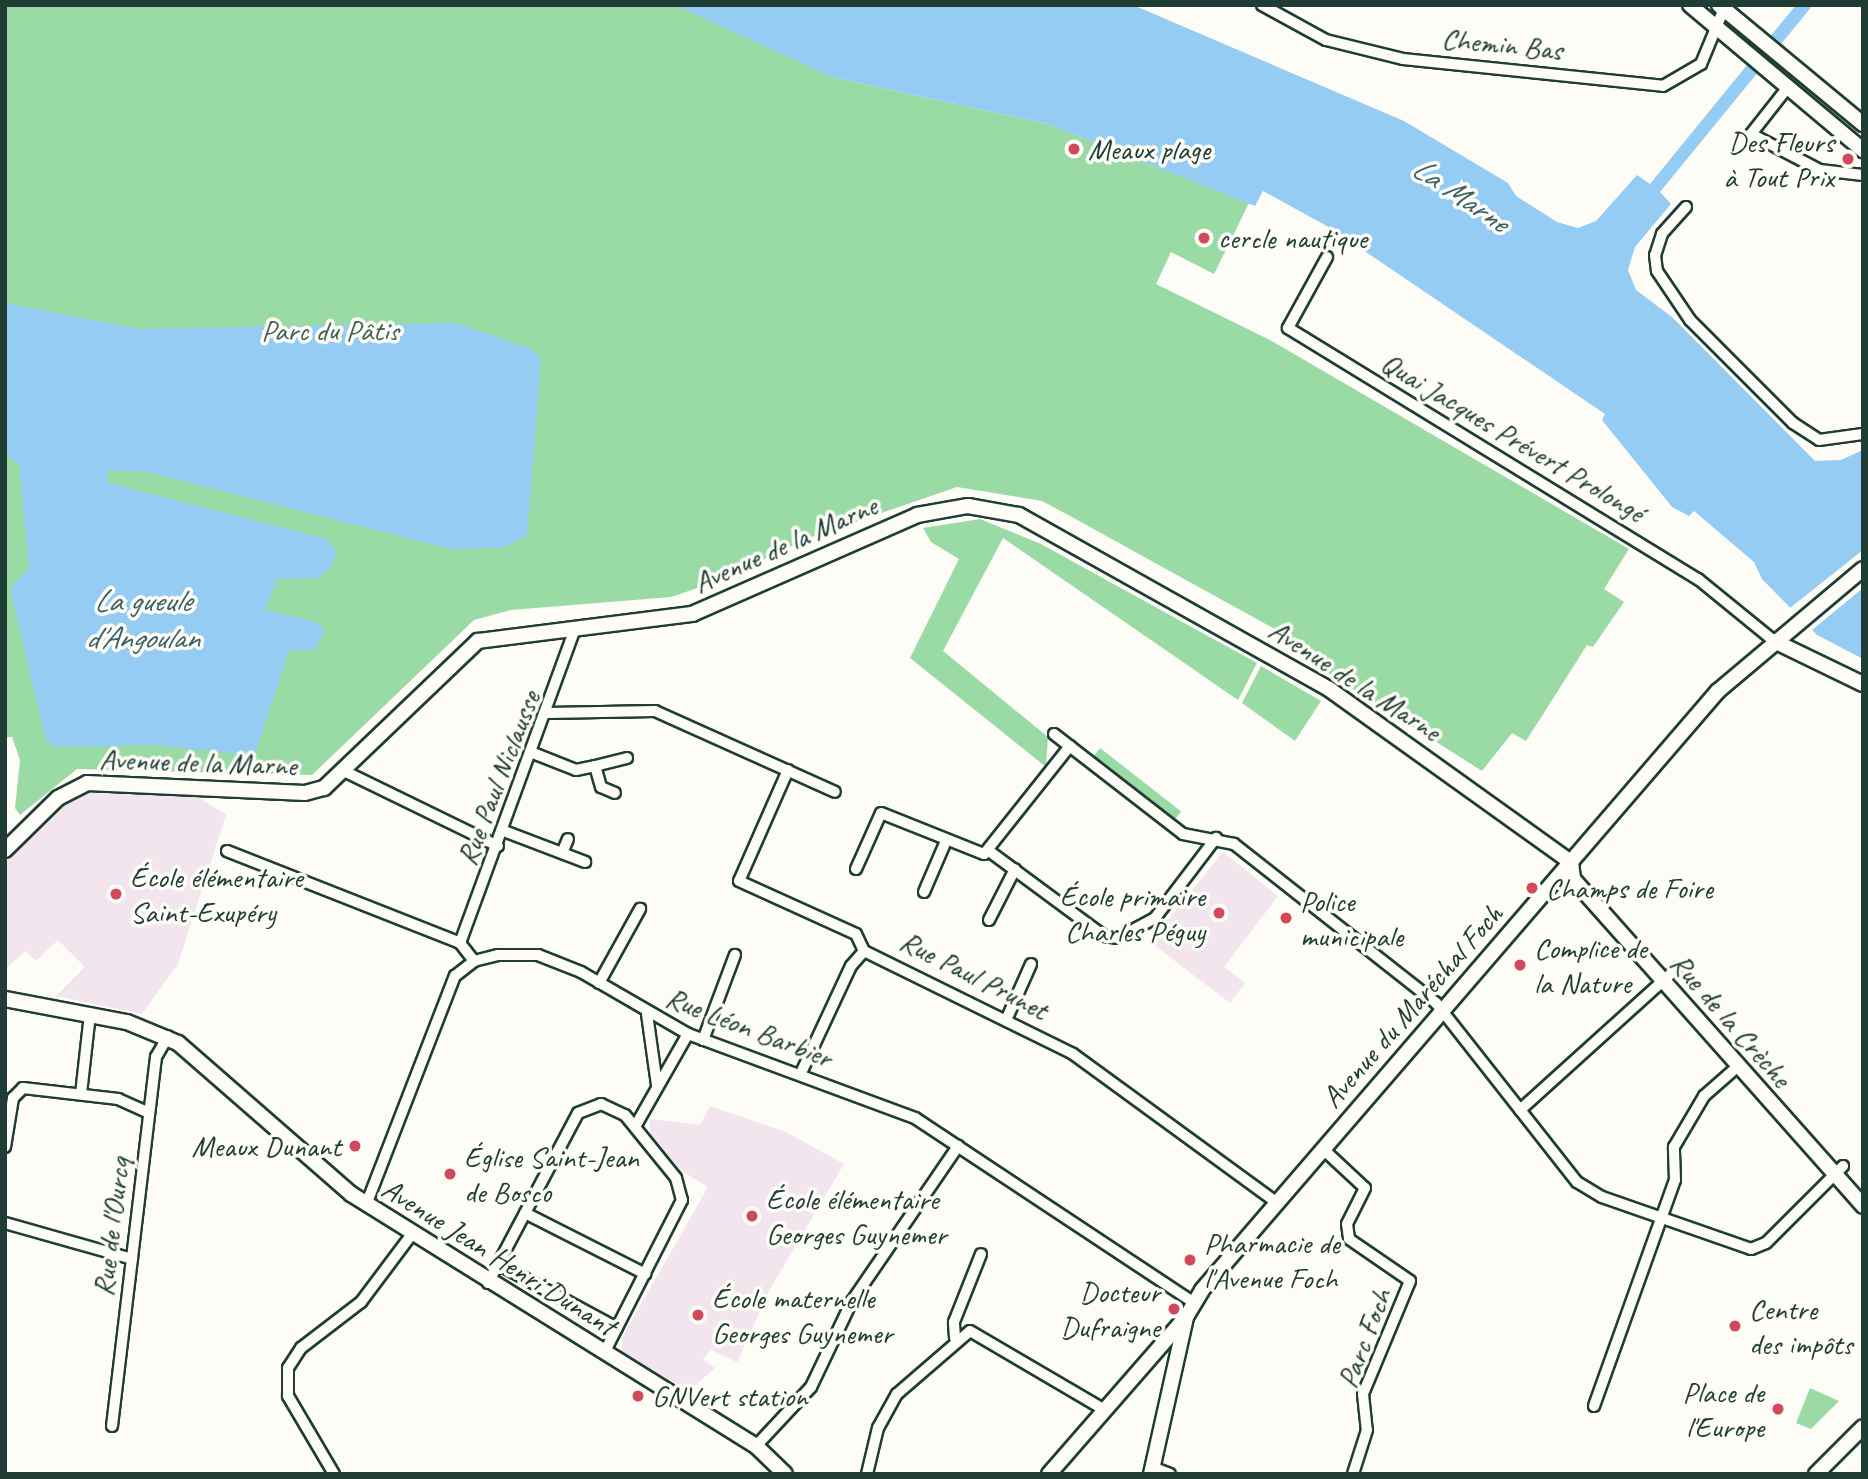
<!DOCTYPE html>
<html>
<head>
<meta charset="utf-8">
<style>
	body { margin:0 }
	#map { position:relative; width:1868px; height:1479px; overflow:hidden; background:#fdfcf7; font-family:Caveat,sans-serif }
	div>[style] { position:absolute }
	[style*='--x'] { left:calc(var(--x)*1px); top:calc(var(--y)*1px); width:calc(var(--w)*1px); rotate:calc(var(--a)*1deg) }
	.built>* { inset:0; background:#f3e5ed }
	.green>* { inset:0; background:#9adba5; transform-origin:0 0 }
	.water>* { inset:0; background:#94ccf3 }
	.pier>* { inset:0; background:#fdfcf7 }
	.roads { filter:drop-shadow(2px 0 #1f3d34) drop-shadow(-2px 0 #1f3d34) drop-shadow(0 2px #1f3d34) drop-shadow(0 -2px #1f3d34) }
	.street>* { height:10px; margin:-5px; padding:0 5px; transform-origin:5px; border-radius:5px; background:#fdfcf7 }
	.secondary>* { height:14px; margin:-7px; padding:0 7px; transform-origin:7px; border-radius:7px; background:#fdfcf7 }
	.dots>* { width:19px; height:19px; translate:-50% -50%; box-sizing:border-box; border:4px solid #fdfcf7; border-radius:50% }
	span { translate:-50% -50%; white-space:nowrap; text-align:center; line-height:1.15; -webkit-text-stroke:7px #fdfcf7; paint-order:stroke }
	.street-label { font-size:30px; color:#1f3d34 }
	.poi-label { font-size:30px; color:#1f3d34 }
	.right { translate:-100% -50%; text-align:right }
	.left { translate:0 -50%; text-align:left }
	.park-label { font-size:30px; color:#3e6450 }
	.water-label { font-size:32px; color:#3c6164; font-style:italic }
	.frame { position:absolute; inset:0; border:7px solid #1f3d34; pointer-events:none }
</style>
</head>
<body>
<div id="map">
	<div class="built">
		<div style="clip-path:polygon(93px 791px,195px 795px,226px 815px,178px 964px,142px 1014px,56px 996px,85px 967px,58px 940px,36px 961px,25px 951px,5px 970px,5px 862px,63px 804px)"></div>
		<div style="clip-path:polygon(1223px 852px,1278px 896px,1224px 967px,1245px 983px,1230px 1003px,1150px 942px)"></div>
		<div style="clip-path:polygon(710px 1106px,786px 1132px,844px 1164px,770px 1289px,737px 1362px,711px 1350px,703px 1360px,715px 1368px,688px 1391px,621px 1351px,624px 1334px,708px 1187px,680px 1170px,650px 1133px,650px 1119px,700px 1125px)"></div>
	</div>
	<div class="green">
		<div style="clip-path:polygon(5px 5px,678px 5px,832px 77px,1048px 124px,1249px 203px,1214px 274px,1171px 252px,1156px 284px,1270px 340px,1629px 549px,1604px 589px,1624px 602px,1593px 647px,1587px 645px,1526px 741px,1512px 733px,1482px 771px,1281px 643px,1273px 628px,1070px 516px,1042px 501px,957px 487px,806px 539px,724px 579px,671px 597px,511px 610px,474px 620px,312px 775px,77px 769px,20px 815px,15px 808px,20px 760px,12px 737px,5px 737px)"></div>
		<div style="clip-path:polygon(980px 519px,1041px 544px,1257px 663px,1238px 700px,1003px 538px,943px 651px,1048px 737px,1046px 767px,910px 658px,959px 559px,931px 542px,923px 528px)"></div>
		<div style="clip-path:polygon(1261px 666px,1321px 701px,1295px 741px,1242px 703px)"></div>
		<div style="left:1100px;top:748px;width:103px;height:11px;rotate:38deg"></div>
		<div style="clip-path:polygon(1810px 1388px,1839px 1401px,1811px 1429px,1796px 1423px)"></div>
	</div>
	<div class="water">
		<div style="clip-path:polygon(1133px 5px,1404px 121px,1508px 183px,1516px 196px,1557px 222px,1578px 228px,1596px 221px,1637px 175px,1650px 184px,1796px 5px,1813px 5px,1660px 192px,1671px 204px,1635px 247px,1628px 270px,1636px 290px,1672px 317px,1815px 461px,1841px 460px,1863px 450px,1863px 659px,1817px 635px,1762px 579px,1754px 562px,1694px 511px,1689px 516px,1672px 507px,1602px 420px,1605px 414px,1332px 229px,1263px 191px,1255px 206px,1048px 124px,832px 77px,677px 6px)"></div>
		<div style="clip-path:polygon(5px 303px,138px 329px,455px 323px,529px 348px,541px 358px,527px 536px,502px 548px,451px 549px,147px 472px,108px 470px,108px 483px,327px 539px,336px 551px,332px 566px,319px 578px,277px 579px,265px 610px,316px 622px,325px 632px,314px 650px,289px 651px,254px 756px,158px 745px,55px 747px,46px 740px,10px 589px,29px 568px,19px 465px,5px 454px)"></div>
	</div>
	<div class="pier">
		<div style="clip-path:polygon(1863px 550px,1863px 588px,1812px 630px,1790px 608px)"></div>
	</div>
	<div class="roads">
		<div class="street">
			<div style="--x:1262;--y:5;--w:73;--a:28.7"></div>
			<div style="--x:1326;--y:40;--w:79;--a:13.9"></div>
			<div style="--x:1403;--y:59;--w:261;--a:5.9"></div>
			<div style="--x:1663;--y:86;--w:44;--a:-30.1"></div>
			<div style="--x:1701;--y:64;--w:63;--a:-67.5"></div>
			<div style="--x:1788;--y:87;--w:60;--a:128.2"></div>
			<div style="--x:1751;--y:134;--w:78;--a:27.6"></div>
			<div style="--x:1820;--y:170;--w:43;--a:6.6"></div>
			<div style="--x:1686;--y:207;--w:36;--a:132"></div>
			<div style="--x:1662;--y:234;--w:22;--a:108"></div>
			<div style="--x:1655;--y:255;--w:16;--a:83"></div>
			<div style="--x:1657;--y:271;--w:59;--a:56"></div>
			<div style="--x:1690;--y:320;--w:146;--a:45"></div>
			<div style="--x:1793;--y:423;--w:31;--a:33"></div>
			<div style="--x:1819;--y:440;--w:44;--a:-7.8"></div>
			<div style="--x:1327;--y:257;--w:81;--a:118.8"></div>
			<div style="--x:1288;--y:328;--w:481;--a:31.5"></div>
			<div style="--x:1698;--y:579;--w:98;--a:39.2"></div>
			<div style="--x:548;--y:713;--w:107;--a:-1.1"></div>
			<div style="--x:655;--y:711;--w:197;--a:24.2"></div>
			<div style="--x:1054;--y:734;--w:163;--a:37.8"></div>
			<div style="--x:1183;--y:834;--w:52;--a:11.1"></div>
			<div style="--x:1234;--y:844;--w:257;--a:38.2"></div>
			<div style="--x:1436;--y:1003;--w:228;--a:51.8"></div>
			<div style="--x:1577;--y:1182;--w:29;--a:31"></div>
			<div style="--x:1602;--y:1197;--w:158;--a:19.2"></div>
			<div style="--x:1751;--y:1249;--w:16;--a:-22"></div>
			<div style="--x:1766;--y:1243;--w:109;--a:-45"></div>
			<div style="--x:533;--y:753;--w:46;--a:21.6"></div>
			<div style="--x:576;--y:770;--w:19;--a:-12"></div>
			<div style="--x:595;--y:766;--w:22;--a:74"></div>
			<div style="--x:601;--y:787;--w:15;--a:23"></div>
			<div style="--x:595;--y:766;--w:33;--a:-14"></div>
			<div style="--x:788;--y:770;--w:121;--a:113.8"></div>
			<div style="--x:739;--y:881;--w:128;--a:24.4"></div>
			<div style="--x:856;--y:934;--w:19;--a:65"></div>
			<div style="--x:864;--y:951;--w:233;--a:26.2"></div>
			<div style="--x:1073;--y:1054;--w:253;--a:36.1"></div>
			<div style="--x:346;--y:772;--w:169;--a:26"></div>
			<div style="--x:504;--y:831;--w:87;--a:20.9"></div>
			<div style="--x:227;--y:851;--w:251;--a:21.5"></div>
			<div style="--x:460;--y:943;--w:23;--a:52"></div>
			<div style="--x:989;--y:851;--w:143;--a:36.5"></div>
			<div style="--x:1104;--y:936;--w:14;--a:8"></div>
			<div style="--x:1118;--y:938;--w:42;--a:-28.4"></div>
			<div style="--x:1155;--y:918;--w:101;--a:-52.7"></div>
			<div style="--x:562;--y:853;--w:15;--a:-67"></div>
			<div style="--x:856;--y:869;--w:61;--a:-65.9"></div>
			<div style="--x:881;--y:813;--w:111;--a:21.7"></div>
			<div style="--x:984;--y:854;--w:138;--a:-51.5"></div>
			<div style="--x:924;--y:892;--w:56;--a:-66.7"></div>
			<div style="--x:989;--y:920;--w:57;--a:-63"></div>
			<div style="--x:460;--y:943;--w:334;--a:-69.9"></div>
			<div style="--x:599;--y:983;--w:85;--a:-61"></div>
			<div style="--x:647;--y:1014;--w:72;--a:82"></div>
			<div style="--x:1007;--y:1018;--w:59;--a:-66"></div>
			<div style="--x:703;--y:1040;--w:91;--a:-69.4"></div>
			<div style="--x:801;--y:1073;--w:118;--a:-65"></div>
			<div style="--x:851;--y:966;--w:20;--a:-49"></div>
			<div style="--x:81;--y:1094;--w:81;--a:-83.6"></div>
			<div style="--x:1520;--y:1110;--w:212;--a:-42.1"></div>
			<div style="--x:636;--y:1125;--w:105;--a:-60.3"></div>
			<div style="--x:5;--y:1147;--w:50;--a:-80.7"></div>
			<div style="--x:13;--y:1098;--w:14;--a:-45"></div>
			<div style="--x:23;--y:1088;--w:96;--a:6.6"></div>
			<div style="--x:118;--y:1099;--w:34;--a:24"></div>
			<div style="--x:1323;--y:1149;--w:57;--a:42.9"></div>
			<div style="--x:1365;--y:1188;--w:40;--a:116.6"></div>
			<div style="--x:1347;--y:1224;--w:15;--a:82"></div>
			<div style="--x:1349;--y:1239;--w:74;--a:34.5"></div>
			<div style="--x:1410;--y:1281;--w:122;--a:112.6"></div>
			<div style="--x:1363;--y:1394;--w:36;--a:84"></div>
			<div style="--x:1367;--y:1430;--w:46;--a:107.7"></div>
			<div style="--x:366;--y:1205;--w:246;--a:-68.8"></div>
			<div style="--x:455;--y:976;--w:24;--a:-38"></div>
			<div style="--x:474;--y:961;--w:25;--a:-14"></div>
			<div style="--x:498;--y:955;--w:40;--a:0"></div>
			<div style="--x:538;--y:955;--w:46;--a:21.6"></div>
			<div style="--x:581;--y:972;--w:124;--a:30.1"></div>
			<div style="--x:688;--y:1034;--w:242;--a:20.3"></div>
			<div style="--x:915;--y:1118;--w:333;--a:33.5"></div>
			<div style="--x:525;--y:1213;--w:135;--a:26.9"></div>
			<div style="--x:5;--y:1223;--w:132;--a:15.8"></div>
			<div style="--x:498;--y:1264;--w:135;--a:28.3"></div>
			<div style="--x:488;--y:1283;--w:192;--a:-62.1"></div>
			<div style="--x:578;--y:1113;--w:25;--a:-21"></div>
			<div style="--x:601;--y:1104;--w:26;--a:25"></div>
			<div style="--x:625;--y:1115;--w:81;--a:51"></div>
			<div style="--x:676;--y:1178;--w:23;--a:75"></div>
			<div style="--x:682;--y:1200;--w:172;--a:117"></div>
			<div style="--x:955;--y:1338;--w:16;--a:-94"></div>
			<div style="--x:954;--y:1322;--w:73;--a:-68.3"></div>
			<div style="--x:1594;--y:1406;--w:240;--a:-70.3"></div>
			<div style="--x:1675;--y:1180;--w:33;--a:-92"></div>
			<div style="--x:1674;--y:1147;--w:59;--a:-59.5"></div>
			<div style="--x:1704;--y:1096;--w:44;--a:-41.3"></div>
			<div style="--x:112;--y:1426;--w:372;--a:-83.2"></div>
			<div style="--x:156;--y:1057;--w:24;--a:-60"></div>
			<div style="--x:756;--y:1446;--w:81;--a:-47"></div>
			<div style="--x:811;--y:1387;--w:95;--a:-64.5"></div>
			<div style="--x:852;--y:1301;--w:188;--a:-55.6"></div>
			<div style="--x:1152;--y:1467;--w:19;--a:21"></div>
			<div style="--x:334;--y:1474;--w:91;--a:-120.5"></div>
			<div style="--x:288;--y:1396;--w:28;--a:-90"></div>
			<div style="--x:288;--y:1368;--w:24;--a:-57"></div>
			<div style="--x:301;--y:1348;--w:76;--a:-37.5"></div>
			<div style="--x:361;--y:1302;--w:85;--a:-53.1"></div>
			<div style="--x:867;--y:1474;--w:47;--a:-76.6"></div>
			<div style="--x:878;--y:1428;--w:39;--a:-61"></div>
			<div style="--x:897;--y:1394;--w:96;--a:-40.8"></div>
			<div style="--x:970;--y:1331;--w:154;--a:30.4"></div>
		</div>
		<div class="secondary">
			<div style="--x:1690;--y:5;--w:226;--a:40"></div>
			<div style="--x:1719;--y:5;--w:187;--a:39.6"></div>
			<div style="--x:1774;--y:641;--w:99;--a:25.8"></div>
			<div style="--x:5;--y:850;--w:74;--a:-44.5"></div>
			<div style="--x:58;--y:798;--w:33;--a:-27"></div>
			<div style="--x:87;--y:783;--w:218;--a:2.6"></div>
			<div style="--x:305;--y:793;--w:20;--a:-15"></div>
			<div style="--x:324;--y:788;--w:213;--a:-43.7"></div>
			<div style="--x:478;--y:641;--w:216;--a:-7.2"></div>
			<div style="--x:692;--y:614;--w:246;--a:-23.7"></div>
			<div style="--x:917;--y:515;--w:52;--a:-10"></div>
			<div style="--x:968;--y:506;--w:52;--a:10"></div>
			<div style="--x:1019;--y:515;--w:355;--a:29.3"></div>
			<div style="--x:1329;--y:689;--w:297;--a:35.6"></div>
			<div style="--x:1571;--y:862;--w:17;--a:83"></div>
			<div style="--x:1573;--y:879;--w:437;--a:48.4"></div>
			<div style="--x:5;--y:999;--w:124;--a:10.7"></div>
			<div style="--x:127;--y:1022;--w:55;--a:22.4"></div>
			<div style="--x:178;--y:1043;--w:230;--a:41.1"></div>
			<div style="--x:351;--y:1194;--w:477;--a:31.9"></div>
			<div style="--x:756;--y:1446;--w:40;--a:44"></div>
			<div style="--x:1049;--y:1474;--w:208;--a:-48.9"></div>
			<div style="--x:1151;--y:1474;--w:161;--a:-77.4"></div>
			<div style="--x:1186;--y:1317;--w:31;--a:-59"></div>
			<div style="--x:1202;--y:1290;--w:791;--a:-49.26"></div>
			<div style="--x:1718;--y:691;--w:189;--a:-40.1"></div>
			<div style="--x:1816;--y:1474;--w:66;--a:-45"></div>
		</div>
	</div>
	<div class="dots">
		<div style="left:1074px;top:149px;background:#d1495b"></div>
		<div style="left:1848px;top:159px;background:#d1495b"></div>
		<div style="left:1204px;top:238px;background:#d1495b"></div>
		<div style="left:1532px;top:888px;background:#d1495b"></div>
		<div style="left:116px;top:894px;background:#d1495b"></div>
		<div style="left:1219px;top:913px;background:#d1495b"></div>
		<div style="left:1286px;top:918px;background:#d1495b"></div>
		<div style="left:1520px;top:965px;background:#d1495b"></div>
		<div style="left:355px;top:1146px;background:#d1495b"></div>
		<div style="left:450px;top:1174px;background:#d1495b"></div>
		<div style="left:752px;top:1216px;background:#d1495b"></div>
		<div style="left:1190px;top:1260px;background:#d1495b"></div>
		<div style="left:1174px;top:1309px;background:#d1495b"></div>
		<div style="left:698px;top:1315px;background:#d1495b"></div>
		<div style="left:1735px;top:1326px;background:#d1495b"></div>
		<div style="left:638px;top:1396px;background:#d1495b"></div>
		<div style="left:1778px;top:1409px;background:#d1495b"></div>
	</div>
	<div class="street-label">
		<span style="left:1502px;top:44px;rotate:6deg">Chemin Bas</span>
		<span style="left:1513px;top:437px;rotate:31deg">Quai Jacques Prévert Prolongé</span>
		<span style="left:785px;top:544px;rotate:-24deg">Avenue de la Marne</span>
		<span style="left:1355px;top:680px;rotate:33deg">Avenue de la Marne</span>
		<span style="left:198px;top:762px;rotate:2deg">Avenue de la Marne</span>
		<span style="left:498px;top:778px;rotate:-69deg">Rue Paul Niclausse</span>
		<span style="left:974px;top:975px;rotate:27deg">Rue Paul Prunet</span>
		<span style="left:1412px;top:1006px;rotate:-49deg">Avenue du Maréchal Foch</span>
		<span style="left:1731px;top:1020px;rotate:49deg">Rue de la Crèche</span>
		<span style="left:749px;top:1027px;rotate:21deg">Rue Léon Barbier</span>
		<span style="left:111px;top:1227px;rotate:-83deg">Rue de l'Ourcq</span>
		<span style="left:499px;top:1257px;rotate:32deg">Avenue Jean Henri Dunant</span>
		<span style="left:1364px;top:1338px;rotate:-69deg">Parc Foch</span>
	</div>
	<div class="poi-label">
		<span class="right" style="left:1834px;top:159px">Des Fleurs<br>à Tout Prix</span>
		<span class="left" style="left:1088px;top:149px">Meaux plage</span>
		<span class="left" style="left:1218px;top:238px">cercle nautique</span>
		<span class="left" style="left:130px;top:894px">École élémentaire<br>Saint-Exupéry</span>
		<span class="left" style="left:1546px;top:888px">Champs de Foire</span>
		<span class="right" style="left:1205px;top:913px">École primaire<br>Charles Péguy</span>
		<span class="left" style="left:1300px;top:918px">Police<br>municipale</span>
		<span class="left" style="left:1534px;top:965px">Complice de<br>la Nature</span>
		<span class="right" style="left:341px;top:1146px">Meaux Dunant</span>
		<span class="left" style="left:464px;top:1174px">Église Saint-Jean<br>de Bosco</span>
		<span class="left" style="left:766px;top:1216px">École élémentaire<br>Georges Guynemer</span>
		<span class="left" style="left:1204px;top:1260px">Pharmacie de<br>l'Avenue Foch</span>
		<span class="right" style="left:1160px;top:1309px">Docteur<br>Dufraigne</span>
		<span class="left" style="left:712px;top:1315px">École maternelle<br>Georges Guynemer</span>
		<span class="left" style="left:1749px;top:1326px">Centre<br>des impôts</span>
		<span class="right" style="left:1764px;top:1409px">Place de<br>l'Europe</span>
		<span class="left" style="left:652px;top:1396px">GNVert station</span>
	</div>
	<div class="park-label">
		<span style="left:330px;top:330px">Parc du Pâtis</span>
	</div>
	<div class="water-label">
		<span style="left:1460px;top:195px;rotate:34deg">La Marne</span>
		<span style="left:142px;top:620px">La gueule<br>d'Angoulan</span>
	</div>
	<div class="frame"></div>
</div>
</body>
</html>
